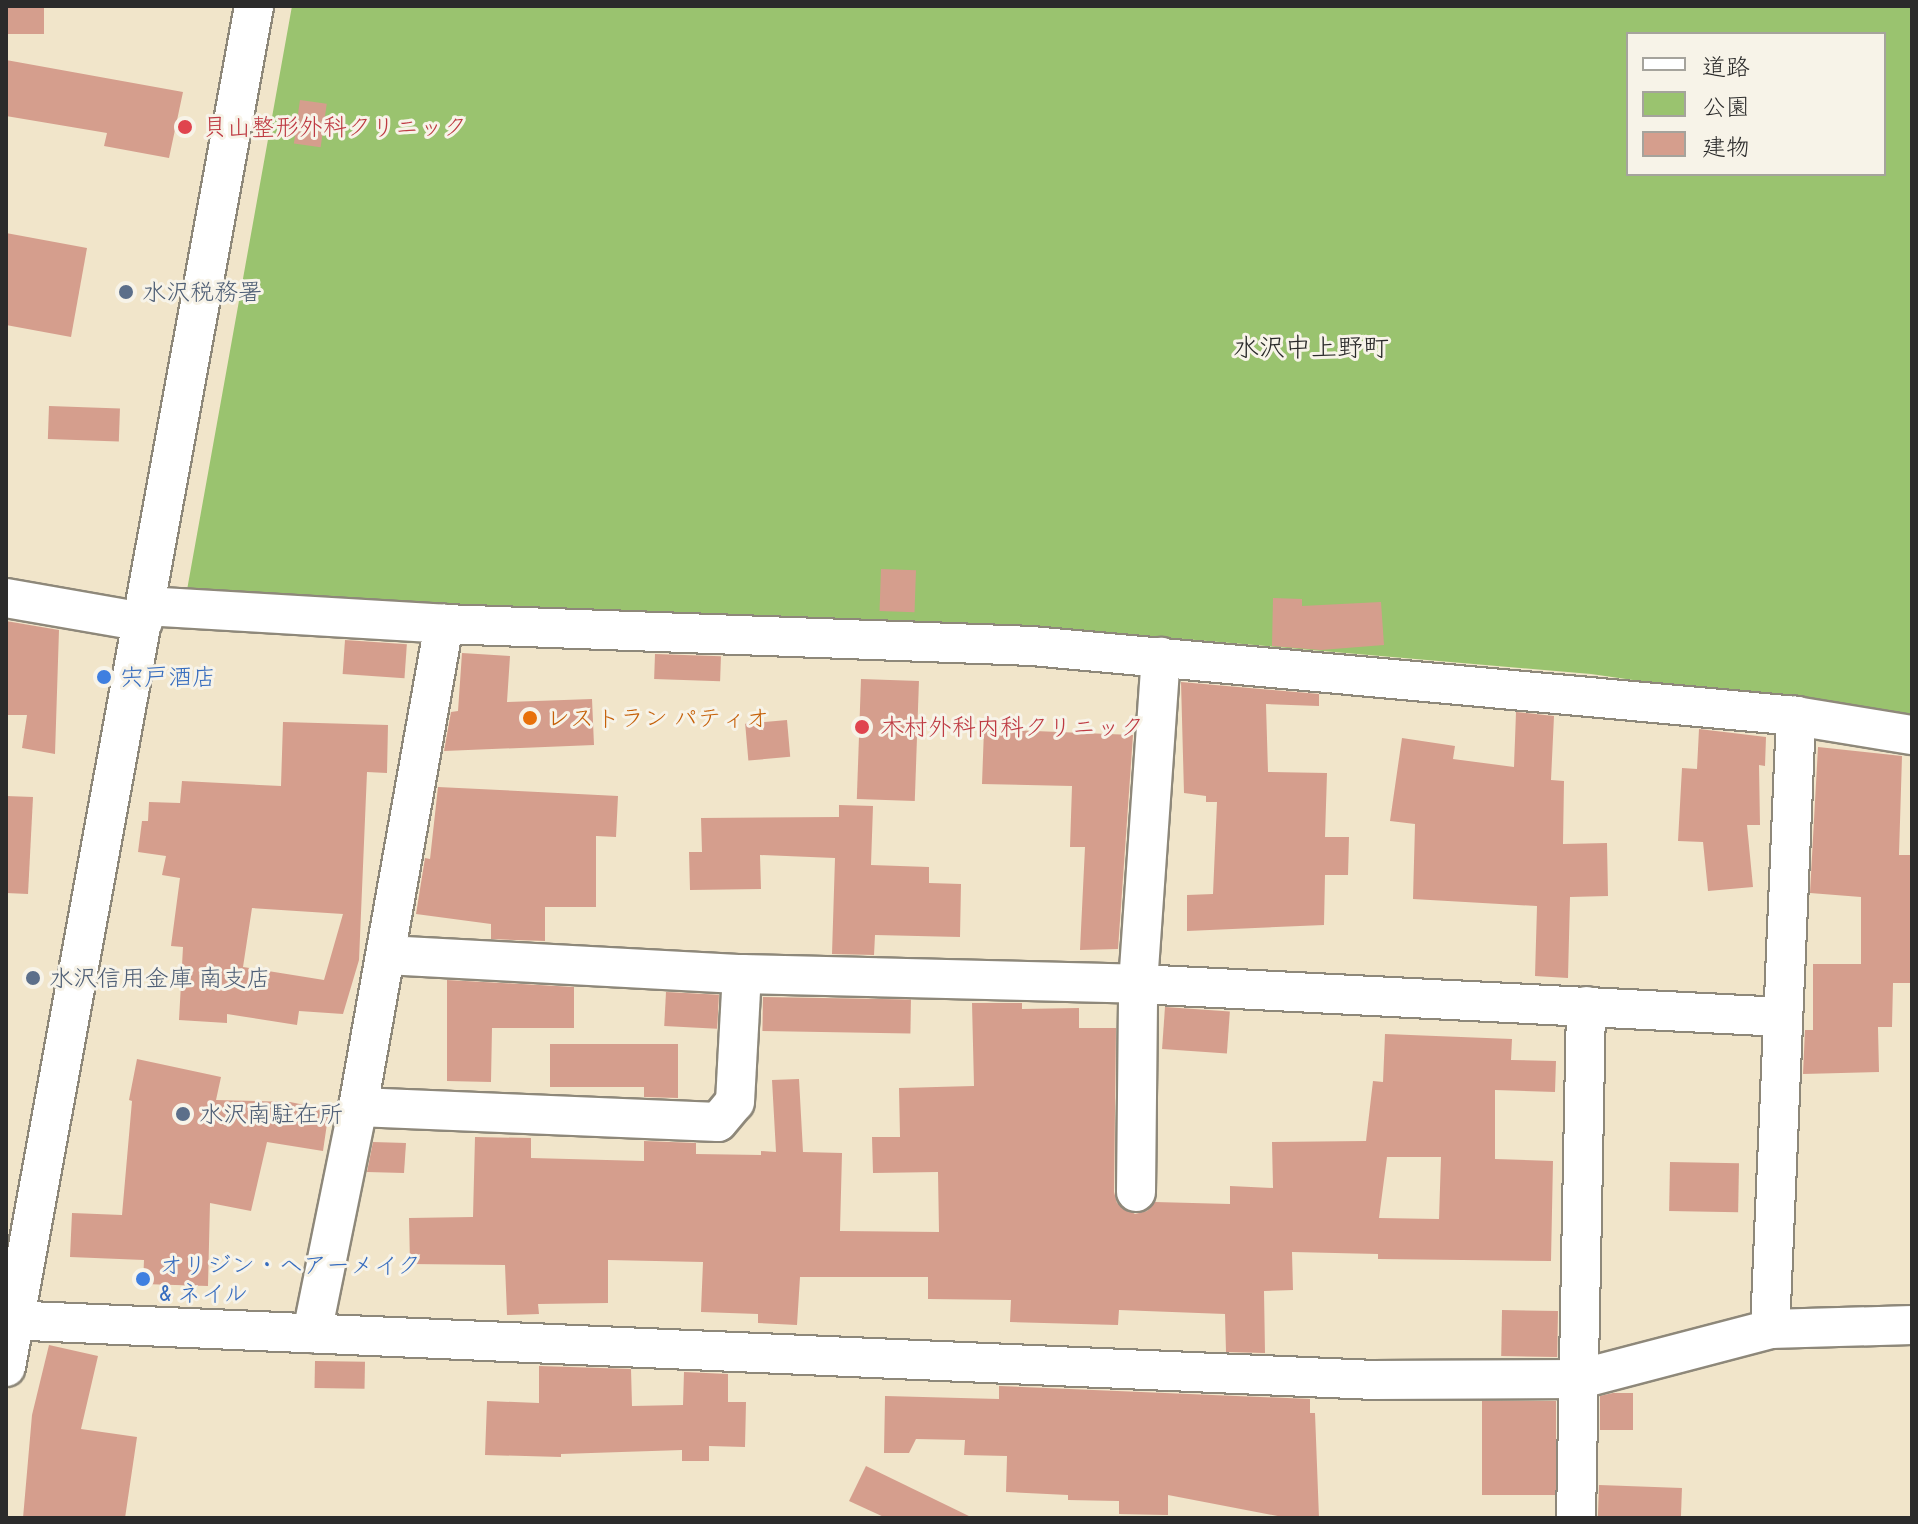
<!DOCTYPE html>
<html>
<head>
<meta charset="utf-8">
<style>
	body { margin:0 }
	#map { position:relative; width:1918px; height:1524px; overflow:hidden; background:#f1e5ca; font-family:"Patrick Hand","Klee One",sans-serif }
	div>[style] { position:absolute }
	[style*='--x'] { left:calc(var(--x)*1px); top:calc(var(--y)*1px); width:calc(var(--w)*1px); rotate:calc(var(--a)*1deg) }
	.green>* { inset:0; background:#9ac36f }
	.building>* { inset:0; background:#d59e8d; transform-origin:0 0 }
	.roads { filter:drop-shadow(2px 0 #8e887a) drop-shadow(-2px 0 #8e887a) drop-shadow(0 2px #8e887a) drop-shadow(0 -2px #8e887a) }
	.minor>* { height:38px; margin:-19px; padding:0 19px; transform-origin:19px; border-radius:19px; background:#fff }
	.dots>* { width:22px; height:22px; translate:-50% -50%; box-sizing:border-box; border:4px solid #f7f3e8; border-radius:50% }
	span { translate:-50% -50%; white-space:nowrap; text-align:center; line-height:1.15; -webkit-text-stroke:6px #f7f3e8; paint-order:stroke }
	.health-label { font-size:24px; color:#be3a42 }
	.left { translate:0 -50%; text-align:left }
	.service-label { font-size:24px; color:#4e5e75 }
	.shop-label { font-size:24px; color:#366cbe }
	.food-label { font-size:24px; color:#c56008 }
	.neighbourhood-label { font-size:26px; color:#2b2b2b }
	.frame { position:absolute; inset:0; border:8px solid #2b2b2b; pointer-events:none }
	.legend { position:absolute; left:1626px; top:32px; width:260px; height:144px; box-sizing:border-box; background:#f7f3e8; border:2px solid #a5a39c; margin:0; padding:10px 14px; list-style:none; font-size:24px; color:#2b2b2b }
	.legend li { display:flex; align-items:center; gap:16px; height:40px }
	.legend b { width:40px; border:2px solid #a5a39c }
</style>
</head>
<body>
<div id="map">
	<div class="green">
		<div style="clip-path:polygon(evenodd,292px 6px,1912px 6px,1912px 720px,1591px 674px,1032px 626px,208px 595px,187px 590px,292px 6px,1628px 34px,1884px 34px,1884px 174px,1628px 174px,1628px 34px)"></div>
	</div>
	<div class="building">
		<div style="left:6px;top:6px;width:38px;height:28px"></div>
		<div style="clip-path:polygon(6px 60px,183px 92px,169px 158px,104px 146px,107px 133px,6px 116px)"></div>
		<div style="left:300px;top:100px;width:27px;height:44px;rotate:8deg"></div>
		<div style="clip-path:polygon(6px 233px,87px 248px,71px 337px,6px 325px)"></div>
		<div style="left:49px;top:406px;width:71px;height:33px;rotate:2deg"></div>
		<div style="left:881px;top:569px;width:35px;height:42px;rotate:2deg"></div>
		<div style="clip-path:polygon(1273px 598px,1302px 599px,1302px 606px,1381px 602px,1384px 645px,1321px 650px,1272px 646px)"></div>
		<div style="clip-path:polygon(6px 621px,59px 630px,55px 754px,22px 748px,27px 715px,6px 715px)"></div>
		<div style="left:345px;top:640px;width:62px;height:34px;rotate:4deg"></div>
		<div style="clip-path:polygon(462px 653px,510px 656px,507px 702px,592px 699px,594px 745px,444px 751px,451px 712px,458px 711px)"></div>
		<div style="left:655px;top:654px;width:66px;height:25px;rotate:2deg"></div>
		<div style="left:861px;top:679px;width:58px;height:120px;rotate:2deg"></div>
		<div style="clip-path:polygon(1181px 682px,1319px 694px,1319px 706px,1266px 704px,1268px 772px,1327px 773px,1325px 837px,1349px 837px,1348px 875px,1325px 875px,1324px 925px,1187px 931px,1187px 895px,1213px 894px,1217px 802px,1206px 802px,1206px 796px,1184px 793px)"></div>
		<div style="clip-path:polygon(1516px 712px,1554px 716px,1551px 780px,1564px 781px,1563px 844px,1607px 843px,1608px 896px,1570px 897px,1568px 978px,1535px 976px,1537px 906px,1413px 899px,1415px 824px,1390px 821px,1402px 738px,1455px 746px,1453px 759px,1514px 767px)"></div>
		<div style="left:787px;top:720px;width:37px;height:42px;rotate:85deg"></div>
		<div style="clip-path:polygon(evenodd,283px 722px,388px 725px,387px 773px,367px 772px,359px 960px,343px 1014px,299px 1011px,297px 1025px,227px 1014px,227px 1023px,179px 1020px,183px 947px,171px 946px,180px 878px,162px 875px,166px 856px,138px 852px,142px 821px,148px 821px,149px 802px,180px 803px,182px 781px,281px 786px,283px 722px,252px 908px,343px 914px,324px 980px,243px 967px,252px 908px)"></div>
		<div style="clip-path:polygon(984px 729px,1133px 735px,1118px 949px,1080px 950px,1085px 847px,1070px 847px,1072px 786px,982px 784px)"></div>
		<div style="clip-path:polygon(1699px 729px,1766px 737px,1765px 766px,1759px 765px,1760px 825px,1747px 825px,1753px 887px,1708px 891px,1703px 842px,1678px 841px,1682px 768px,1697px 769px)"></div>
		<div style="clip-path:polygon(1818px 747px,1902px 756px,1899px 855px,1912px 855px,1912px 983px,1893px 983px,1892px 1027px,1878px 1027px,1879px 1072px,1803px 1074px,1805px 1030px,1813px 1030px,1813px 964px,1861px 964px,1861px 897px,1810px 893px)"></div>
		<div style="clip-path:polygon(438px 787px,618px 796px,616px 837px,596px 836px,596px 907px,545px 907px,545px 941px,491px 939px,491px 924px,416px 914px,425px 858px,430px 859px)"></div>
		<div style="clip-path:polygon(6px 796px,33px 797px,28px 894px,6px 893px)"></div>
		<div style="clip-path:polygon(839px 805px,873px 806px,871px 865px,929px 867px,929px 883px,961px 884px,960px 937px,875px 935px,874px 955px,832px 954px,835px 858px,760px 855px,761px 889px,690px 890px,689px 852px,702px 852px,701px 818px,839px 817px)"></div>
		<div style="clip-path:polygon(447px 980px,574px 987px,574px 1028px,492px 1028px,491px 1082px,447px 1081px)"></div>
		<div style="left:666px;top:992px;width:53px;height:34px;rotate:3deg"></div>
		<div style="left:763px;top:997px;width:148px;height:34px;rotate:1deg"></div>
		<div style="clip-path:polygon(evenodd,972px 1003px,1022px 1003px,1022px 1009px,1079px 1008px,1079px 1028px,1116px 1028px,1114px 1192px,1117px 1203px,1135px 1214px,1147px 1211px,1155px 1202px,1230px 1204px,1230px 1186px,1273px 1188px,1272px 1142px,1366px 1141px,1373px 1081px,1383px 1082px,1385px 1034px,1512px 1039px,1511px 1060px,1556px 1061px,1555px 1092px,1495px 1090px,1495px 1159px,1553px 1161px,1551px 1261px,1378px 1259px,1378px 1254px,1292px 1252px,1293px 1290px,1264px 1291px,1265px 1353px,1226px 1352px,1225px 1314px,1119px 1310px,1118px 1325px,1010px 1322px,1011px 1300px,928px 1299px,928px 1277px,800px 1277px,797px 1325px,758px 1323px,758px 1314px,701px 1312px,703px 1262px,608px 1260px,608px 1303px,538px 1304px,539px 1314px,507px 1315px,505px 1265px,410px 1264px,409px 1218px,473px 1217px,475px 1137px,531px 1138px,531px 1158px,644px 1161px,644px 1141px,696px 1143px,696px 1154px,761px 1155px,761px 1151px,776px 1152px,772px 1080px,799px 1079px,803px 1152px,842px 1153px,840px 1231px,939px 1232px,938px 1172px,873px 1173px,872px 1137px,900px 1137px,899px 1088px,974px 1086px,972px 1003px,1387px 1157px,1441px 1157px,1439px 1219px,1379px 1218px,1387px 1157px)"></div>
		<div style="left:1165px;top:1007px;width:65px;height:42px;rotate:4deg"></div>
		<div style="clip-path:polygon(550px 1044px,678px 1044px,678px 1098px,644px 1097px,644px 1087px,550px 1087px)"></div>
		<div style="clip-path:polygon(137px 1059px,221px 1077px,216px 1100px,290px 1102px,329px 1110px,323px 1151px,267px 1142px,251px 1211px,210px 1203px,208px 1286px,143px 1284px,144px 1260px,70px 1257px,72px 1213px,122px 1215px,132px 1101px,129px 1100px)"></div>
		<div style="clip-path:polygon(373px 1142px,406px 1143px,404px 1173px,367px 1172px)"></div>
		<div style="left:1670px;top:1162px;width:69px;height:49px;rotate:1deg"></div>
		<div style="left:1558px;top:1311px;width:46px;height:56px;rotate:91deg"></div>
		<div style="clip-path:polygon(49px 1345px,98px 1356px,81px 1429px,137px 1437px,125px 1518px,23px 1518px,32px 1415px)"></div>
		<div style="left:315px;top:1361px;width:50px;height:27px;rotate:1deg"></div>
		<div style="clip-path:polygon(539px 1366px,631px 1369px,632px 1406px,683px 1405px,684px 1372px,728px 1374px,728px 1402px,746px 1402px,745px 1447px,709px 1446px,709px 1461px,682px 1461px,682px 1450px,561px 1454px,561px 1457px,485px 1455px,487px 1401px,539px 1403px)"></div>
		<div style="clip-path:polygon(999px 1386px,1310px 1399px,1310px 1413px,1315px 1413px,1319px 1518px,1288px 1518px,1168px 1495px,1168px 1515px,1119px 1514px,1119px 1501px,1068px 1500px,1068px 1495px,1006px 1492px,1007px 1456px,964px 1455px,965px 1440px,916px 1439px,909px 1453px,884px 1453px,885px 1396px,999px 1399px)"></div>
		<div style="clip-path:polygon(1613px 1393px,1633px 1393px,1633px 1430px,1600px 1430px,1600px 1396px)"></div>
		<div style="left:1482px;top:1401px;width:74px;height:94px"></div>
		<div style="clip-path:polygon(866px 1466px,973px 1518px,886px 1518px,849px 1501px)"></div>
		<div style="left:1599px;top:1485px;width:83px;height:33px;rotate:2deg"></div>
	</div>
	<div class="roads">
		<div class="minor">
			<div style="--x:6;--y:598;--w:139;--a:9.9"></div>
			<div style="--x:145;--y:606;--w:300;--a:3.4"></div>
			<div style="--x:444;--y:624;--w:588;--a:2.14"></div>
			<div style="--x:1032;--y:646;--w:767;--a:5.23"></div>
			<div style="--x:1796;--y:716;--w:118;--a:9.3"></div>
			<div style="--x:386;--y:955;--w:357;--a:3.1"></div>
			<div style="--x:742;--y:974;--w:396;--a:1.4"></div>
			<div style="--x:1138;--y:984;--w:646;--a:2.93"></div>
			<div style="--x:358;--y:1107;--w:360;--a:2.4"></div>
			<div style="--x:718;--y:1122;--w:26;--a:-50"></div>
			<div style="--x:735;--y:1102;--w:128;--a:-86.9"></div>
			<div style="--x:1136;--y:1192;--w:208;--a:-89.4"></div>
			<div style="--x:1138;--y:984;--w:328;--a:-86"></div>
			<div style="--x:6;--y:1320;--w:1368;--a:2.51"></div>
			<div style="--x:1373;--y:1380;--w:207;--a:-0.3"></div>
			<div style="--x:1580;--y:1379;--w:196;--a:-14.7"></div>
			<div style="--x:1770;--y:1329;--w:142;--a:-1.6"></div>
			<div style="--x:1770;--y:1329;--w:614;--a:-87.57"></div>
			<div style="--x:312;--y:1333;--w:231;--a:-78.5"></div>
			<div style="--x:358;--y:1107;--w:491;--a:-79.9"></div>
			<div style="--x:6;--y:1367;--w:1383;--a:-79.67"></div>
			<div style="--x:1576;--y:1518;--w:512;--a:-88.88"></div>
		</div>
	</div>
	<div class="dots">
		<div style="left:185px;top:127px;background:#e0444e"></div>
		<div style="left:126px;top:292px;background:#5c6f8a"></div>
		<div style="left:104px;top:677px;background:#3f7fe0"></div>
		<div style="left:530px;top:718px;background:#e8710a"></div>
		<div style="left:862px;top:727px;background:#e0444e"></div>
		<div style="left:33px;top:978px;background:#5c6f8a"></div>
		<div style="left:183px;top:1114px;background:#5c6f8a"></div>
		<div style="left:143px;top:1279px;background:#3f7fe0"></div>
	</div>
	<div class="health-label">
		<span class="left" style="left:203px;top:127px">貝山整形外科クリニック</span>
		<span class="left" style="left:880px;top:727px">木村外科内科クリニック</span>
	</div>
	<div class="service-label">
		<span class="left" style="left:142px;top:292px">水沢税務署</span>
		<span class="left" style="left:49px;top:978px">水沢信用金庫 南支店</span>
		<span class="left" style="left:199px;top:1114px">水沢南駐在所</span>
	</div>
	<div class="shop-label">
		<span class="left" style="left:120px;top:677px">宍戸酒店</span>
		<span class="left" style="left:159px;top:1279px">オリジン・ヘアーメイク<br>&amp; ネイル</span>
	</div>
	<div class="food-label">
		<span class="left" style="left:546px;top:718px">レストラン パティオ</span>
	</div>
	<div class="neighbourhood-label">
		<span style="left:1311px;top:347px">水沢中上野町</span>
	</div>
	<div class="frame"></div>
	<ul class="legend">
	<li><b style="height:10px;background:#fff"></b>道路</li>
	<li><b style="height:22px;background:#9ac36f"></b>公園</li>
	<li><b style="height:22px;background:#d59e8d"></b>建物</li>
	</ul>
</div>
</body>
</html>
